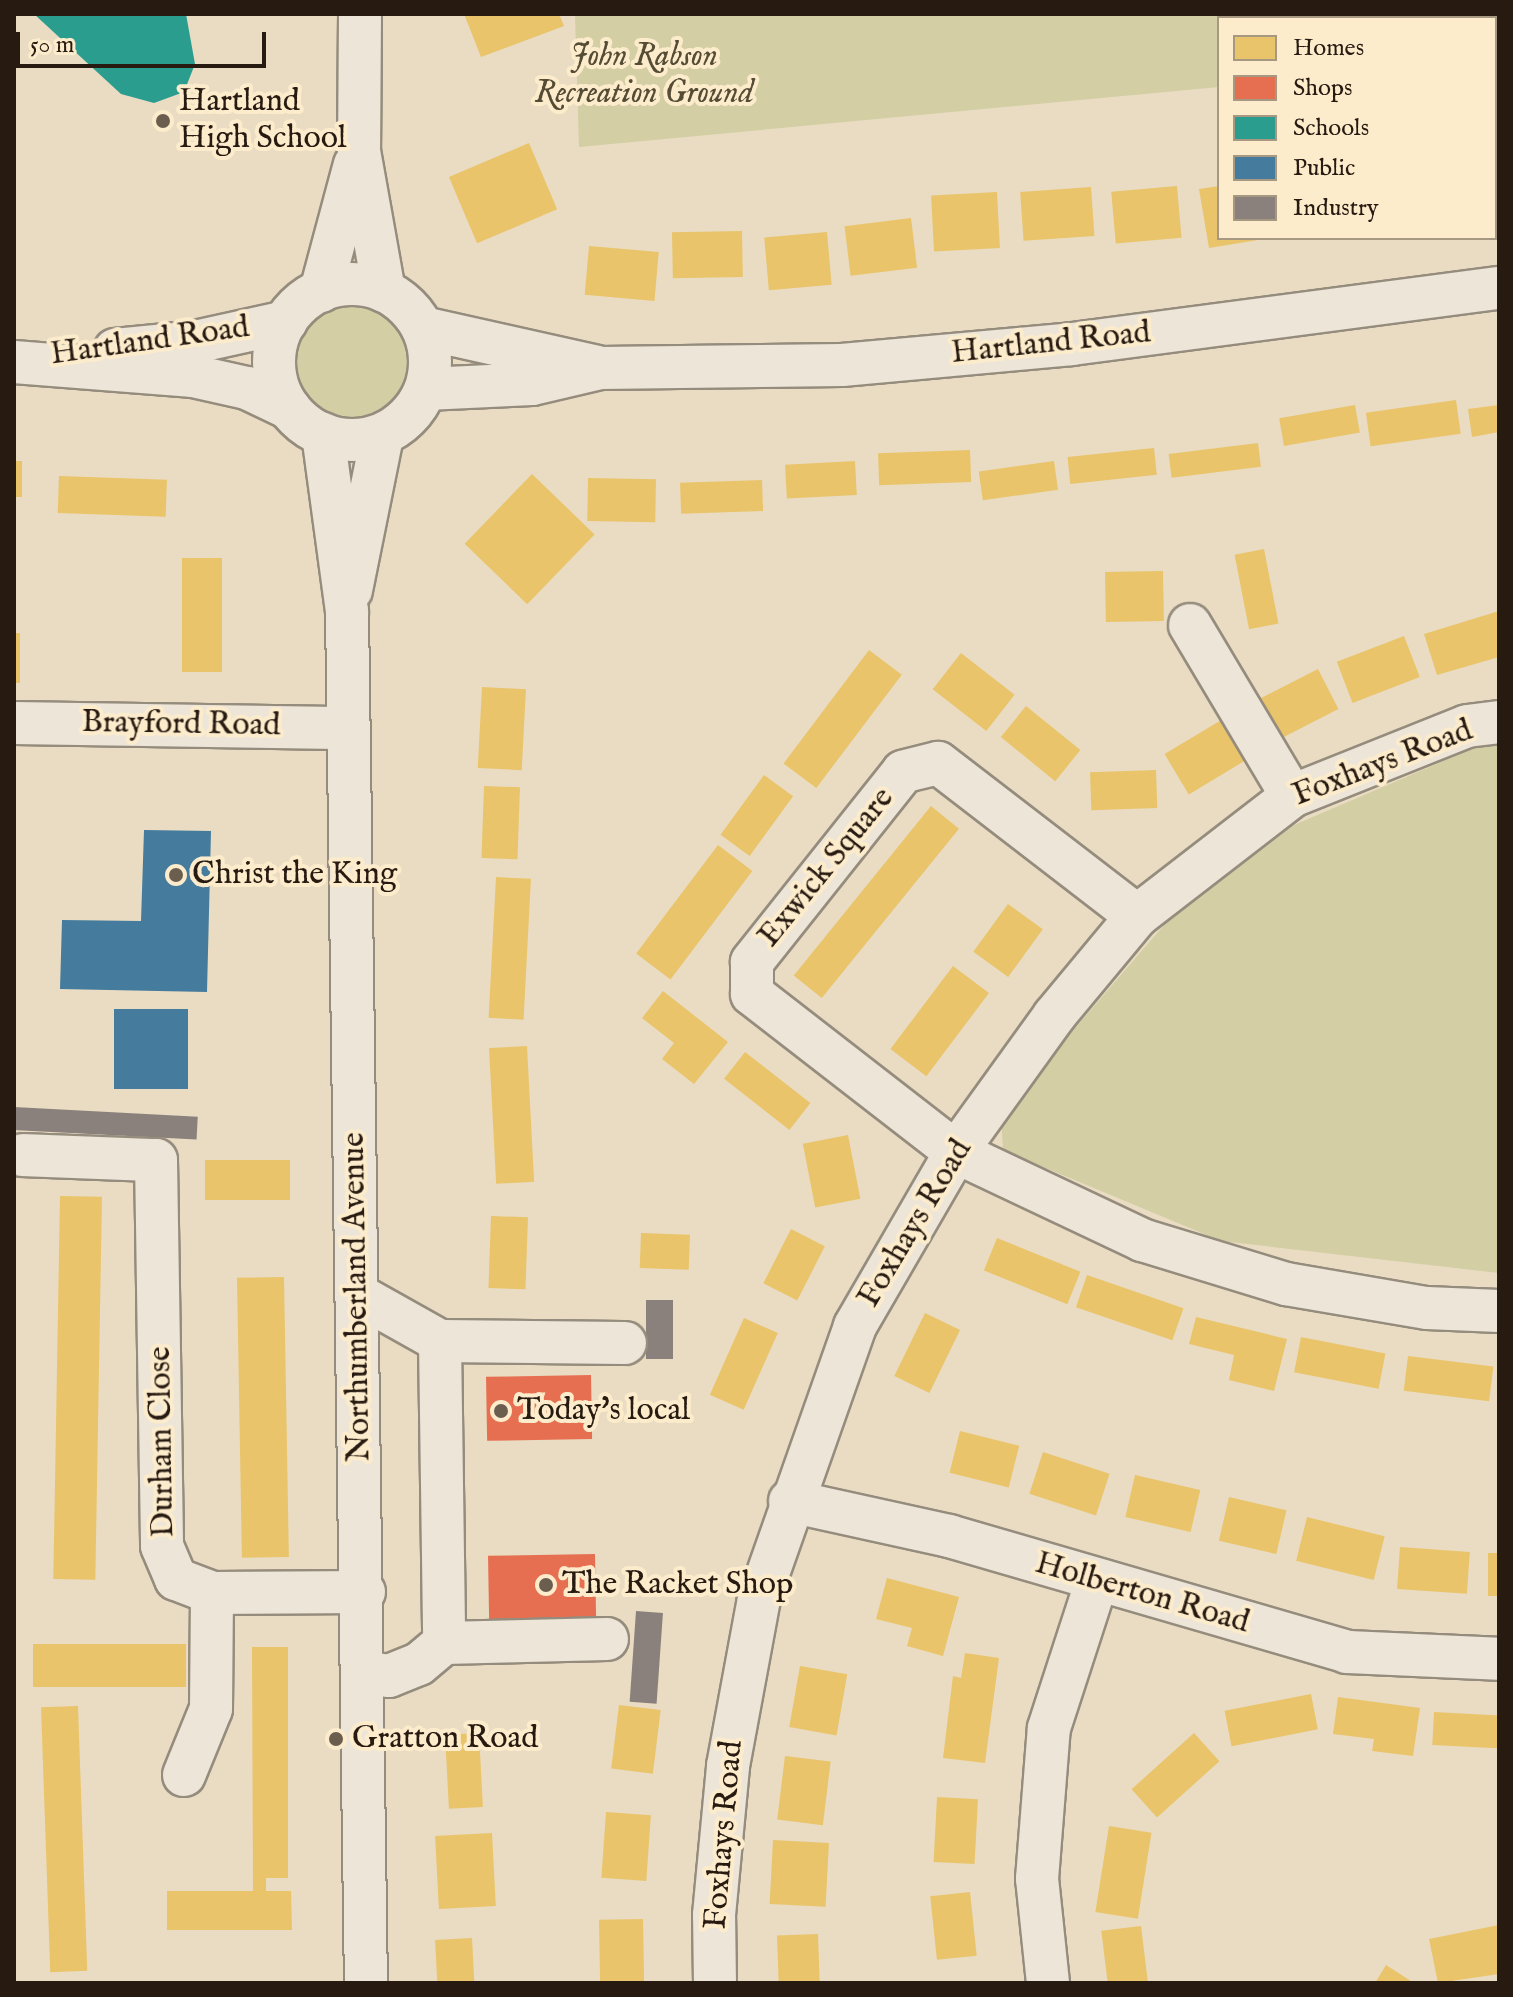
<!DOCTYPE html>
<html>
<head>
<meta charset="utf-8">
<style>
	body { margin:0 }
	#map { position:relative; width:1513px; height:1997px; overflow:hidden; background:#e9dcc2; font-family:"IM FELL English",serif }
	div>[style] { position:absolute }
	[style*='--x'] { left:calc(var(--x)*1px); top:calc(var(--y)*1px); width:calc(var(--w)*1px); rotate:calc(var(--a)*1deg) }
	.green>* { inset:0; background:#d3cea3 }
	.round { border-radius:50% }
	.homes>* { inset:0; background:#e9c46a; transform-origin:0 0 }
	.shops>* { inset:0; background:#e76f51; transform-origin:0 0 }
	.schools>* { inset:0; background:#2a9d8f }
	.public>* { inset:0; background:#457b9d; transform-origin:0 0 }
	.industry>* { inset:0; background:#8a817c; transform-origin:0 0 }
	.roads { filter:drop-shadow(2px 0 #958c7d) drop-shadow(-2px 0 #958c7d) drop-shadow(0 2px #958c7d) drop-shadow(0 -2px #958c7d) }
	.minor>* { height:42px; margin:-21px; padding:0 21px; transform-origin:21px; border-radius:21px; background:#ece5d8 }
	.minor>.ring { margin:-21px; padding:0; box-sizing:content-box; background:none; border:42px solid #ece5d8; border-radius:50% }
	.dots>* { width:22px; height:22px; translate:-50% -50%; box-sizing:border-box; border:4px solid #fceccc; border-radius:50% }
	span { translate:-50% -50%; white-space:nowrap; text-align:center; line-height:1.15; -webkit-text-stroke:8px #fceccc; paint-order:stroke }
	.park-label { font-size:32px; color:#554c35; font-style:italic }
	.poi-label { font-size:32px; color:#271a11 }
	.left { translate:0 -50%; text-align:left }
	.street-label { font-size:32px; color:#271a11 }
	.frame { position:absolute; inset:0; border:16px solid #271a11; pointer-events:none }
	.legend { position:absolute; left:1217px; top:16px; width:280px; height:224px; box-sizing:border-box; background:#fceccc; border:2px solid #a79881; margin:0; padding:10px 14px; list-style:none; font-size:24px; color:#271a11 }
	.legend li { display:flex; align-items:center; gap:16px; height:40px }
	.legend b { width:40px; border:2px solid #a79881 }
	.scale { position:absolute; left:16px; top:32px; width:250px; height:36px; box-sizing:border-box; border:4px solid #271a11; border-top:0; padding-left:10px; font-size:24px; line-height:28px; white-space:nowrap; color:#271a11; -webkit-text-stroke:6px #fceccc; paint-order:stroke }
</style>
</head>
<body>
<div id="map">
	<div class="green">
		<div style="clip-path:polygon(575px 14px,1499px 14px,1499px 61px,1495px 61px,1495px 18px,1219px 18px,1219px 87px,579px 147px)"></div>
		<div class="round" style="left:290px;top:300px;width:120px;height:120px"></div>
		<div style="clip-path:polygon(1488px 742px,1499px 742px,1499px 1273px,1221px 1241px,1003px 1150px,1001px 1114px,1164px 925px,1294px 825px)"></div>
	</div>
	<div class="homes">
		<div style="clip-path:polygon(464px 14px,559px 14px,564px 26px,481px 57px)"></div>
		<div style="left:529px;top:143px;width:72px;height:87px;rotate:67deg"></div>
		<div style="clip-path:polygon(1495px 162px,1499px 162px,1495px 218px)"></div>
		<div style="left:1177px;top:186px;width:52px;height:66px;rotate:85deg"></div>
		<div style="clip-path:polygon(1219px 186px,1219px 238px,1258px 240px,1209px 248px,1199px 189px)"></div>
		<div style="left:1091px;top:187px;width:49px;height:71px;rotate:86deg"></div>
		<div style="left:997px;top:192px;width:56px;height:66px;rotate:87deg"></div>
		<div style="left:911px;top:218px;width:50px;height:67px;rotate:83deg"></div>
		<div style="left:742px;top:231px;width:46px;height:70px;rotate:89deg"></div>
		<div style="left:827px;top:232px;width:53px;height:63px;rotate:85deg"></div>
		<div style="left:589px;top:246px;width:70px;height:49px;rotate:5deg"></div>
		<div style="left:1456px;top:400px;width:34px;height:91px;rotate:82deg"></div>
		<div style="left:1355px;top:405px;width:28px;height:77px;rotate:80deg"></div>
		<div style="clip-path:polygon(1499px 405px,1499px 432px,1472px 437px,1468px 409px)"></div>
		<div style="left:1258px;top:443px;width:24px;height:90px;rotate:83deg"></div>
		<div style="left:1154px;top:448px;width:27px;height:87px;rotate:84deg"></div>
		<div style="left:970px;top:450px;width:32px;height:92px;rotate:88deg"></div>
		<div style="left:14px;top:461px;width:8px;height:36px"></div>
		<div style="left:855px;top:461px;width:34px;height:70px;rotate:87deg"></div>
		<div style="left:1054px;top:461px;width:29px;height:76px;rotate:82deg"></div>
		<div style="left:532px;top:474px;width:87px;height:97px;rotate:44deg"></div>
		<div style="left:59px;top:476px;width:108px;height:37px;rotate:2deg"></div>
		<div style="left:588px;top:478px;width:68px;height:43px;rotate:1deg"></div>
		<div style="left:762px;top:480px;width:31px;height:82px;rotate:88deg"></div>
		<div style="left:1264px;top:549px;width:76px;height:30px;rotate:79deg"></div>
		<div style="left:182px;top:558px;width:40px;height:114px"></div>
		<div style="left:1163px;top:571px;width:50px;height:58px;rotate:89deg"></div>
		<div style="clip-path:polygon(1499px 611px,1499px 657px,1437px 675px,1424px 634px)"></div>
		<div style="left:14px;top:633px;width:6px;height:50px"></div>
		<div style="left:1404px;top:636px;width:44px;height:72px;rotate:69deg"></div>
		<div style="left:869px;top:650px;width:41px;height:142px;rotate:37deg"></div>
		<div style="left:961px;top:653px;width:68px;height:46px;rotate:38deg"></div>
		<div style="left:1318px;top:669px;width:45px;height:64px;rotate:63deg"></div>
		<div style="left:482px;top:687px;width:44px;height:81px;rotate:3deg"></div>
		<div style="left:1026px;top:706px;width:70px;height:40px;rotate:39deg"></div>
		<div style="left:1228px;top:716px;width:47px;height:74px;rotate:59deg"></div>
		<div style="left:1156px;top:770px;width:38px;height:66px;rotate:88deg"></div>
		<div style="left:764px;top:775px;width:36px;height:74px;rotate:36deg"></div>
		<div style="left:484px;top:786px;width:36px;height:72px;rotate:2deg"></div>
		<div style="left:931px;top:806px;width:36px;height:218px;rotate:39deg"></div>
		<div style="left:718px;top:845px;width:43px;height:136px;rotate:37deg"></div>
		<div style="left:496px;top:877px;width:35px;height:141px;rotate:3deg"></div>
		<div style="left:1008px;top:904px;width:43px;height:59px;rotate:36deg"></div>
		<div style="left:953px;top:966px;width:45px;height:104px;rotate:37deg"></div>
		<div style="clip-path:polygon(663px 991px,728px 1042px,694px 1084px,662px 1059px,674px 1043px,642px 1018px)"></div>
		<div style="left:527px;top:1046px;width:136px;height:38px;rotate:87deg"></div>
		<div style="left:745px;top:1052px;width:83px;height:34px;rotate:38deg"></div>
		<div style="left:848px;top:1135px;width:65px;height:46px;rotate:79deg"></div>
		<div style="left:290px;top:1160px;width:40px;height:85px;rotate:90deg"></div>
		<div style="left:60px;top:1196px;width:42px;height:383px;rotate:1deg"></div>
		<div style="left:491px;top:1216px;width:37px;height:72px;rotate:2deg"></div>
		<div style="left:791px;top:1229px;width:38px;height:61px;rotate:27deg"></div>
		<div style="left:641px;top:1233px;width:49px;height:35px;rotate:2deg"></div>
		<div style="left:997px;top:1238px;width:90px;height:35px;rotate:22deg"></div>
		<div style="left:1087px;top:1275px;width:102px;height:34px;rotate:19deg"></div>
		<div style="left:284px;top:1277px;width:280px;height:47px;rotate:89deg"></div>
		<div style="left:925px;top:1313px;width:39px;height:70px;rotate:26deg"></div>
		<div style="clip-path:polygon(1196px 1317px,1287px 1339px,1274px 1391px,1229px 1380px,1234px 1355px,1189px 1344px)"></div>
		<div style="left:744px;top:1318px;width:37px;height:84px;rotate:24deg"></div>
		<div style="left:1301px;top:1337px;width:86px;height:36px;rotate:11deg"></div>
		<div style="left:1408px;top:1356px;width:86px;height:35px;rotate:7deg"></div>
		<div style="left:960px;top:1431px;width:61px;height:43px;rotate:14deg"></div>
		<div style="left:1043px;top:1452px;width:70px;height:44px;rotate:18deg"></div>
		<div style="left:1135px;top:1475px;width:67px;height:43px;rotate:13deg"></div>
		<div style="left:1229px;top:1497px;width:59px;height:45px;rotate:13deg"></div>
		<div style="left:1307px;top:1517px;width:80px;height:45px;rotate:14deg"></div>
		<div style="left:1400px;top:1547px;width:70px;height:42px;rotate:4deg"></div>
		<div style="left:1488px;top:1553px;width:11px;height:43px"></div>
		<div style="clip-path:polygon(887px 1578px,959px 1597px,943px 1656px,907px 1646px,912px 1628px,876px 1619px)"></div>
		<div style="left:33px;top:1644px;width:153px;height:43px"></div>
		<div style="clip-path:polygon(252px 1647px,288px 1647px,288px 1878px,266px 1878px,266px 1891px,291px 1891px,292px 1930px,167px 1930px,167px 1891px,253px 1891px)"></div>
		<div style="clip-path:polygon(965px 1653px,999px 1658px,985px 1763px,943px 1758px,953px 1676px,961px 1678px)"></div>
		<div style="left:800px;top:1666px;width:48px;height:62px;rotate:10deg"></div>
		<div style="left:1311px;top:1694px;width:36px;height:88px;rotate:79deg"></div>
		<div style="clip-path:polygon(1338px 1697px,1420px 1708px,1413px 1756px,1372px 1751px,1374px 1739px,1333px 1734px)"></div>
		<div style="left:619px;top:1705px;width:42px;height:64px;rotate:7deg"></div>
		<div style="left:78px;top:1706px;width:265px;height:37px;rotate:88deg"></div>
		<div style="left:1434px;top:1712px;width:65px;height:33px;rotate:3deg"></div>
		<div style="left:479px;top:1733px;width:74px;height:34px;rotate:87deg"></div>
		<div style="left:1194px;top:1733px;width:38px;height:84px;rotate:48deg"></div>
		<div style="left:785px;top:1756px;width:46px;height:64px;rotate:7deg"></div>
		<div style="left:937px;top:1797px;width:41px;height:65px;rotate:3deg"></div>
		<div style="left:606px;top:1812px;width:45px;height:66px;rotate:4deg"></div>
		<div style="left:1109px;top:1826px;width:43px;height:87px;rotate:9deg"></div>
		<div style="left:492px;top:1833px;width:73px;height:57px;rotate:87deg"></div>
		<div style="left:773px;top:1840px;width:56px;height:64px;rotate:3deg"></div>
		<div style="left:970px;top:1892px;width:64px;height:40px;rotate:84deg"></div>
		<div style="left:643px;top:1919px;width:64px;height:44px;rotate:89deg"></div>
		<div style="clip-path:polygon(1499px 1925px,1499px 1974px,1438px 1983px,1429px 1939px)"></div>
		<div style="left:1141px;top:1926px;width:57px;height:40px;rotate:83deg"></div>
		<div style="left:818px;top:1934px;width:49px;height:41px;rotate:88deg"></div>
		<div style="left:472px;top:1938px;width:45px;height:37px;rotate:87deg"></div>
		<div style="clip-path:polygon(1386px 1965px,1414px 1983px,1375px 1983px)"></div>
	</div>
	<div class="shops">
		<div style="left:591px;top:1375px;width:64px;height:105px;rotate:89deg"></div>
		<div style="left:595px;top:1554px;width:66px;height:107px;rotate:89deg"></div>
	</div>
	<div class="schools">
		<div style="clip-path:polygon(34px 14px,186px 14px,195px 64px,184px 92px,154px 103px,121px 94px)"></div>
	</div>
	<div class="public">
		<div style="clip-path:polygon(144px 830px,211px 831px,207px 992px,60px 989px,62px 920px,141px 921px)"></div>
		<div style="left:114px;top:1009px;width:74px;height:80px"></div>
	</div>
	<div class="industry">
		<div style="left:14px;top:1107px;width:184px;height:23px;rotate:3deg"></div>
		<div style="left:646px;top:1300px;width:27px;height:59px"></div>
		<div style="left:636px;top:1611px;width:27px;height:91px;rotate:4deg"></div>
	</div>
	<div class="roads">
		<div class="minor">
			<div style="--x:360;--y:14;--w:137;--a:90.4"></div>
			<div style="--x:359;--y:151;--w:142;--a:79.9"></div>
			<div class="ring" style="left:274px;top:284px;width:114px;height:114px"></div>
			<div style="--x:321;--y:291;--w:131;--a:-75"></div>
			<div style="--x:423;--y:328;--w:178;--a:12.6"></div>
			<div style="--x:115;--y:350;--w:80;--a:-5.7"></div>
			<div style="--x:195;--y:342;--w:93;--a:-12.4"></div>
			<div style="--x:14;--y:362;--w:180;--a:4.5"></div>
			<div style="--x:193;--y:376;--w:55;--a:12.5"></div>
			<div style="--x:247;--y:388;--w:47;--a:25.5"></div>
			<div style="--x:426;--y:389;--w:106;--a:-2.7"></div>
			<div style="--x:532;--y:384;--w:70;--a:-13.2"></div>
			<div style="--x:600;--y:368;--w:242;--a:-0.7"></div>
			<div style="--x:842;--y:365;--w:231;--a:-5.2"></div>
			<div style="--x:1072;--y:344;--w:431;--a:-7.5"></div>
			<div style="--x:323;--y:434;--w:179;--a:82.3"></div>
			<div style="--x:347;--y:611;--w:1372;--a:89.21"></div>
			<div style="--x:351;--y:590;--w:157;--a:-78.6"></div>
			<div style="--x:1190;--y:625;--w:199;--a:59.2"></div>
			<div style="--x:14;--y:723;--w:335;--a:0.9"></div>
			<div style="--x:1137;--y:916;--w:251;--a:-142.4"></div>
			<div style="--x:938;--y:763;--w:36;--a:166"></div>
			<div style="--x:903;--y:772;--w:243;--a:128.5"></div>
			<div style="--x:752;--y:962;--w:32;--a:90"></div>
			<div style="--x:752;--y:994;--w:258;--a:37.8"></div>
			<div style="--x:956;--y:1152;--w:206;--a:25.3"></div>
			<div style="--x:1142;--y:1240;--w:151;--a:17"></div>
			<div style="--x:1286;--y:1284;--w:143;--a:9.7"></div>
			<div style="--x:1427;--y:1308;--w:72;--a:2.4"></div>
			<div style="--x:23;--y:1155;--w:133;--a:2.2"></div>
			<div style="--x:156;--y:1160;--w:386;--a:89.1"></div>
			<div style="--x:162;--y:1546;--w:36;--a:67"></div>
			<div style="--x:176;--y:1579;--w:39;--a:21"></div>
			<div style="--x:212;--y:1593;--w:152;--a:-0.4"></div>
			<div style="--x:358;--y:1295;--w:94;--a:29.3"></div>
			<div style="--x:440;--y:1341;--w:302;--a:89.2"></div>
			<div style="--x:440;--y:1341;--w:185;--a:0.6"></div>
			<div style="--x:790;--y:1501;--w:163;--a:12.4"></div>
			<div style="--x:949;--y:1536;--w:415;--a:16.2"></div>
			<div style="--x:1347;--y:1652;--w:152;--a:2.6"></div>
			<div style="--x:364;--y:1672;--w:25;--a:9"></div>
			<div style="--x:389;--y:1676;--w:32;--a:-22"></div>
			<div style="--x:419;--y:1664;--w:33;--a:-40"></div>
			<div style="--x:444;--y:1643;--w:163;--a:-1.4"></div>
			<div style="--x:184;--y:1775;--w:71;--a:-67.8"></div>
			<div style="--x:211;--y:1709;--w:116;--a:-89.5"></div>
			<div style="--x:715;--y:1983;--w:68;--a:-90.8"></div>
			<div style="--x:714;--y:1915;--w:150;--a:-84.6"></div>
			<div style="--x:728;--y:1766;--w:170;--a:-79.5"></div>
			<div style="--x:759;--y:1599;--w:289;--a:-70.6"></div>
			<div style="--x:855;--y:1326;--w:201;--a:-59.9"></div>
			<div style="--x:956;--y:1152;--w:168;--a:-54.2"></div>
			<div style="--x:1054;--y:1016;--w:130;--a:-50.3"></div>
			<div style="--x:1137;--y:916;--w:196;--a:-37.7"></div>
			<div style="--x:1292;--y:796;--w:188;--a:-21.8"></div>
			<div style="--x:1467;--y:726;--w:32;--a:-7"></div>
			<div style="--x:1048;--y:1983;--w:105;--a:-96"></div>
			<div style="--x:1037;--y:1879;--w:151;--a:-85.5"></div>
			<div style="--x:1049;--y:1728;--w:152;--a:-72"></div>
		</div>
	</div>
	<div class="dots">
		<div style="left:163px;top:121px;background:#6b5e4f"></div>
		<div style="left:176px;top:875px;background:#6b5e4f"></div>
		<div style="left:501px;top:1411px;background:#6b5e4f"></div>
		<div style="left:546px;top:1585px;background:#6b5e4f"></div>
		<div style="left:336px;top:1739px;background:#6b5e4f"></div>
	</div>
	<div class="park-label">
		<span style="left:644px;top:76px">John Rabson<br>Recreation Ground</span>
	</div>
	<div class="poi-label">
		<span class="left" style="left:179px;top:121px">Hartland<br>High School</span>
		<span class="left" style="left:192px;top:875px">Christ the King</span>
		<span class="left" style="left:517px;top:1411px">Today's local</span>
		<span class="left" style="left:562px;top:1585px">The Racket Shop</span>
		<span class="left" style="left:352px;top:1739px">Gratton Road</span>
	</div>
	<div class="street-label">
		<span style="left:150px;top:342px;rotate:-8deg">Hartland Road</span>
		<span style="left:1051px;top:344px;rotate:-6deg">Hartland Road</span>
		<span style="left:181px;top:725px;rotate:1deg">Brayford Road</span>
		<span style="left:1383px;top:764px;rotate:-21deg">Foxhays Road</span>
		<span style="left:827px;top:868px;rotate:-51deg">Exwick Square</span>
		<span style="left:916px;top:1224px;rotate:-59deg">Foxhays Road</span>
		<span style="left:358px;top:1297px;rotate:-91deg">Northumberland Avenue</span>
		<span style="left:163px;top:1442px;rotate:-91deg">Durham Close</span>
		<span style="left:1142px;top:1594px;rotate:16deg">Holberton Road</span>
		<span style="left:725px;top:1835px;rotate:-85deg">Foxhays Road</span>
	</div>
	<div class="frame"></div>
	<ul class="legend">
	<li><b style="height:22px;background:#e9c46a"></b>Homes</li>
	<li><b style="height:22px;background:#e76f51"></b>Shops</li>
	<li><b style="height:22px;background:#2a9d8f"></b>Schools</li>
	<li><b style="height:22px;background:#457b9d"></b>Public</li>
	<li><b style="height:22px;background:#8a817c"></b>Industry</li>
	</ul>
	<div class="scale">50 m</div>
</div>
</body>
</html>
